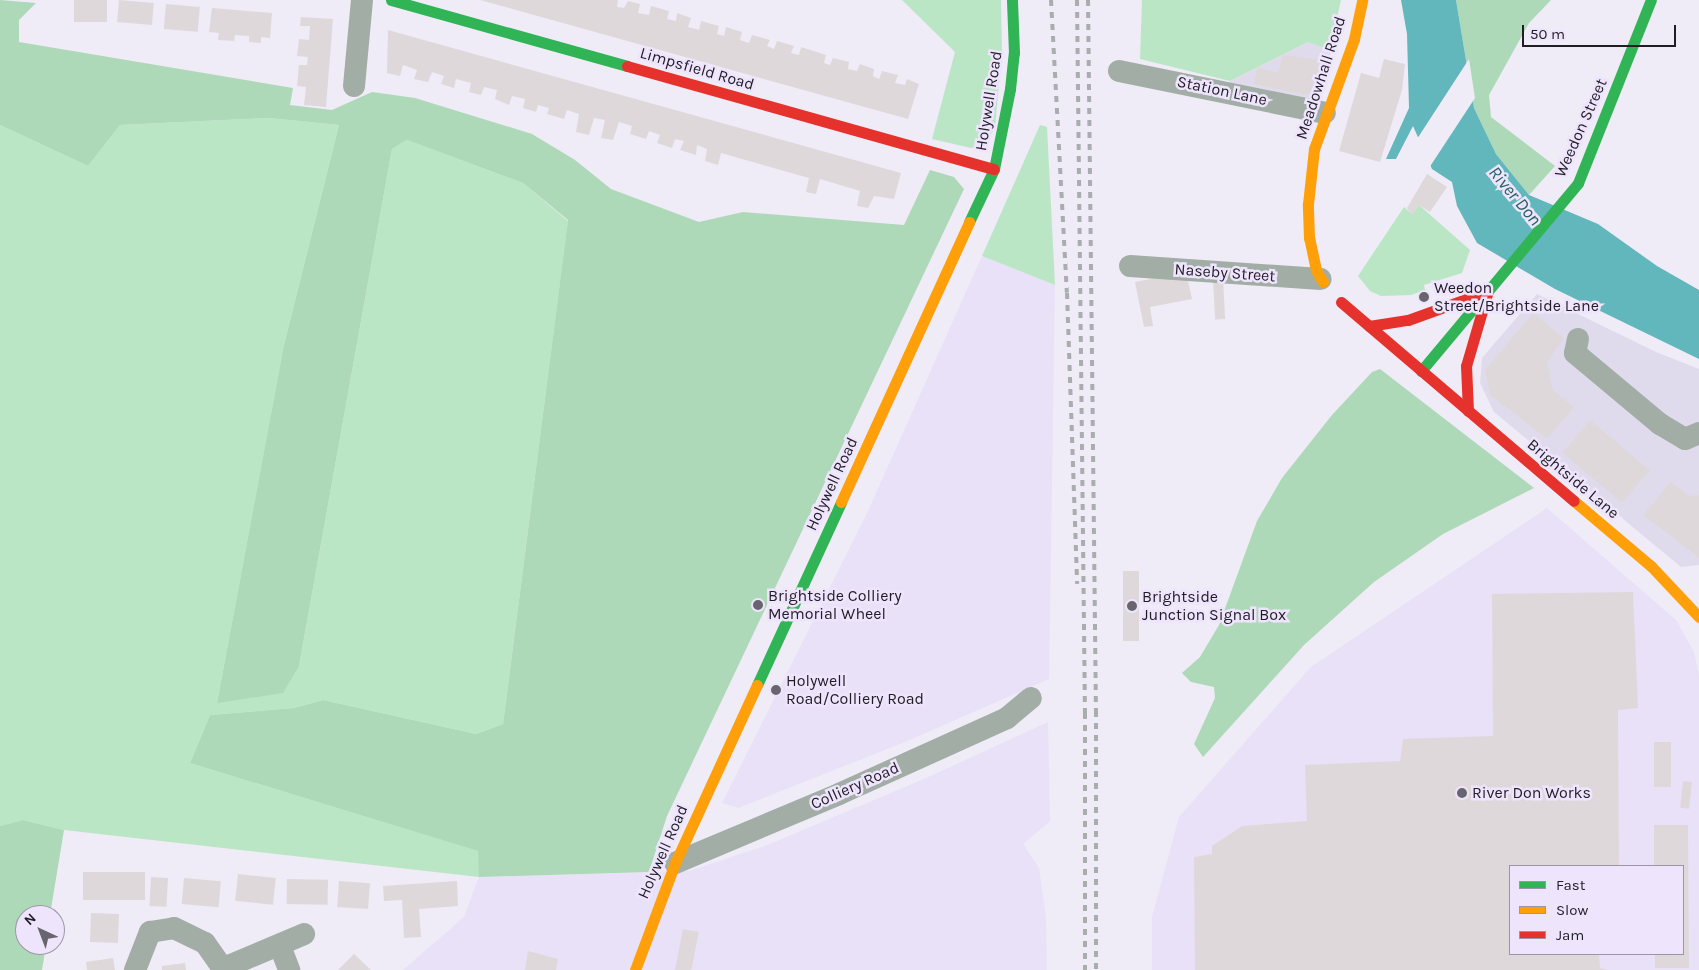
<!DOCTYPE html>
<html>
<head>
<meta charset="utf-8">
<style>
	body { margin:0 }
	#map { position:relative; width:1699px; height:970px; overflow:hidden; background:#efebf7; font-family:Karla,sans-serif }
	div>[style] { position:absolute }
	[style*='--x'] { left:calc(var(--x)*1px); top:calc(var(--y)*1px); width:calc(var(--w)*1px); rotate:calc(var(--a)*1deg) }
	.commercial>* { inset:0; background:#dfdbec }
	.built>* { inset:0; background:#e9e1f7 }
	.green>* { inset:0; background:#bbe6c6 }
	.forest>* { inset:0; background:#add9b8 }
	.water>* { inset:0; background:#62b7bc }
	.pier>* { inset:0; background:#efebf7 }
	.building>* { inset:0; background:#dfd8db; transform-origin:0 0 }
	.street>* { height:22px; margin:-11px; padding:0 11px; transform-origin:11px; border-radius:11px; background:#a2ada5 }
	.fast>* { height:11px; margin:-5.5px; padding:0 5.5px; transform-origin:5.5px; border-radius:5.5px; background:#30b455 }
	.slow>* { height:11px; margin:-5.5px; padding:0 5.5px; transform-origin:5.5px; border-radius:5.5px; background:#ff9f0a }
	.jam>* { height:11px; margin:-5.5px; padding:0 5.5px; transform-origin:5.5px; border-radius:5.5px; background:#e5322d }
	.rail>* { height:4px; margin-top:-2px; transform-origin:0; background:repeating-linear-gradient(90deg,#a9adad 0 6px,transparent 0 12px) }
	.dots>* { width:14px; height:14px; translate:-50% -50%; box-sizing:border-box; border:2px solid #eee5fd; border-radius:50% }
	span { translate:-50% -50%; white-space:nowrap; text-align:center; line-height:1.15; -webkit-text-stroke:5px #eee5fd; paint-order:stroke }
	.street-label { font-size:16px; color:#201d25 }
	.poi-label { font-size:16px; color:#201d25 }
	.left { translate:0 -50%; text-align:left }
	.water-label { font-size:18px; color:#236262; font-style:italic }
	.legend { position:absolute; left:1509px; top:865px; width:175px; height:90px; box-sizing:border-box; background:#eee5fd; border:1px solid #9c95a7; margin:0; padding:6px 9px; list-style:none; font-size:15px; color:#201d25 }
	.legend li { display:flex; align-items:center; gap:10px; height:25px }
	.legend b { width:25px; border:1px solid #9c95a7 }
	.north { position:absolute; left:15px; top:905px; width:50px; height:50px; box-sizing:border-box; background:#eee5fd; border:1px solid #9c95a7; border-radius:50%; rotate:317deg; font-size:14px; font-weight:700; line-height:20px; text-align:center; color:#201d25 }
	.north::after { content:''; display:block; margin:auto; width:18px; height:22px; background:#68656e; clip-path:polygon(50% 0,100% 100%,50% 72%,0 100%) }
	.scale { position:absolute; left:1522px; top:25px; width:154px; height:22px; box-sizing:border-box; border:2px solid #201d25; border-top:0; padding-left:6px; font-size:15px; line-height:18px; white-space:nowrap; color:#201d25; -webkit-text-stroke:4px #eee5fd; paint-order:stroke }
</style>
</head>
<body>
<div id="map">
	<div class="commercial">
		<div style="clip-path:polygon(1308px 42px,1330px 50px,1331px 59px,1317px 96px,1300px 114px,1225px 99px,1230px 81px)"></div>
		<div style="clip-path:polygon(1537px 294px,1656px 352px,1699px 369px,1699px 565px,1681px 567px,1494px 412px,1480px 383px,1482px 358px)"></div>
	</div>
	<div class="built">
		<div style="clip-path:polygon(982px 256px,1055px 285px,1049px 679px,905px 742px,738px 808px,722px 803px,868px 511px)"></div>
		<div style="clip-path:polygon(evenodd,1547px 508px,1676px 620px,1694px 652px,1699px 675px,1699px 970px,1152px 970px,1152px 917px,1179px 817px,1311px 667px,1547px 508px,1510px 866px,1683px 866px,1683px 954px,1510px 954px,1510px 866px)"></div>
		<div style="clip-path:polygon(1048px 722px,1050px 821px,1023px 844px,1039px 868px,1046px 918px,1047px 970px,403px 970px,464px 917px,479px 877px,689px 871px,765px 846px,924px 779px)"></div>
	</div>
	<div class="green">
		<div style="clip-path:polygon(902px 0,1001px 0,1002px 52px,995px 128px,984px 144px,971px 148px,932px 139px,955px 52px)"></div>
		<div style="clip-path:polygon(1142px 0,1341px 0,1330px 50px,1308px 42px,1230px 81px,1140px 59px)"></div>
		<div style="clip-path:polygon(269px 118px,339px 125px,285px 341px,217px 703px,299px 666px,392px 149px,407px 140px,523px 183px,568px 221px,503px 724px,476px 734px,323px 700px,294px 708px,210px 715px,190px 763px,479px 851px,479px 877px,64px 830px,23px 820px,0 826px,0 125px,88px 166px,120px 125px)"></div>
		<div style="clip-path:polygon(1040px 125px,1047px 127px,1055px 285px,982px 256px)"></div>
		<div style="clip-path:polygon(1419px 205px,1470px 250px,1462px 273px,1424px 285px,1425px 290px,1411px 295px,1381px 296px,1370px 291px,1358px 276px,1404px 207px,1412px 214px)"></div>
	</div>
	<div class="forest">
		<div style="clip-path:polygon(0 0,36px 3px,19px 20px,19px 42px,293px 88px,290px 105px,332px 110px,372px 92px,415px 98px,532px 134px,575px 160px,611px 189px,699px 222px,743px 212px,904px 225px,930px 170px,954px 177px,964px 189px,667px 816px,649px 872px,479px 877px,478px 851px,190px 763px,210px 715px,294px 708px,323px 700px,476px 734px,503px 724px,568px 220px,523px 183px,407px 140px,392px 149px,299px 666px,283px 693px,217px 703px,284px 345px,339px 125px,269px 118px,120px 125px,88px 166px,0 125px)"></div>
		<div style="clip-path:polygon(1456px 0,1551px 0,1529px 23px,1489px 95px,1491px 117px,1555px 166px,1529px 195px,1496px 154px,1474px 108px)"></div>
		<div style="clip-path:polygon(1380px 369px,1534px 488px,1443px 534px,1374px 582px,1304px 645px,1203px 757px,1194px 744px,1215px 698px,1214px 687px,1191px 682px,1182px 673px,1200px 657px,1219px 625px,1257px 521px,1282px 478px,1332px 415px,1372px 372px)"></div>
		<div style="clip-path:polygon(23px 820px,64px 830px,50px 915px,25px 915px,25px 945px,46px 945px,42px 970px,0 970px,0 826px)"></div>
	</div>
	<div class="water">
		<div style="clip-path:polygon(1401px 0,1456px 0,1474px 108px,1496px 154px,1529px 195px,1598px 224px,1657px 266px,1699px 290px,1699px 359px,1555px 289px,1477px 243px,1457px 206px,1452px 182px,1432px 169px,1413px 126px,1396px 159px,1386px 159px,1409px 108px,1407px 34px)"></div>
	</div>
	<div class="pier">
		<div style="clip-path:polygon(1469px 59px,1475px 98px,1429px 168px,1417px 139px)"></div>
	</div>
	<div class="building">
		<div style="left:74px;top:0;width:33px;height:22px"></div>
		<div style="left:119px;top:0;width:35px;height:22px;rotate:5deg"></div>
		<div style="clip-path:polygon(480px 0,618px 0,617px 7px,624px 8px,628px 1px,640px 4px,638px 13px,649px 15px,651px 6px,669px 11px,667px 19px,676px 21px,677px 13px,691px 18px,688px 27px,699px 30px,701px 21px,719px 26px,717px 34px,724px 36px,726px 27px,742px 32px,740px 40px,749px 43px,752px 35px,770px 40px,767px 46px,774px 49px,777px 41px,794px 46px,791px 53px,799px 55px,801px 47px,826px 55px,824px 63px,830px 65px,833px 58px,849px 62px,848px 69px,857px 71px,860px 64px,874px 69px,873px 76px,879px 79px,882px 71px,898px 75px,895px 83px,905px 85px,907px 79px,919px 84px,908px 119px)"></div>
		<div style="left:166px;top:4px;width:34px;height:25px;rotate:5deg"></div>
		<div style="clip-path:polygon(212px 8px,272px 13px,270px 38px,261px 37px,261px 43px,249px 42px,249px 36px,235px 35px,234px 41px,218px 40px,219px 33px,209px 32px)"></div>
		<div style="clip-path:polygon(301px 17px,333px 19px,326px 107px,304px 105px,306px 87px,297px 86px,299px 65px,307px 65px,308px 57px,297px 56px,299px 39px,309px 40px,310px 26px,300px 26px)"></div>
		<div style="clip-path:polygon(388px 30px,901px 173px,894px 199px,874px 196px,868px 208px,857px 206px,860px 191px,820px 179px,816px 194px,806px 192px,809px 178px,721px 153px,718px 165px,705px 161px,707px 149px,697px 145px,696px 155px,680px 150px,684px 141px,675px 139px,672px 148px,657px 143px,660px 135px,649px 131px,646px 139px,630px 134px,632px 126px,619px 122px,613px 140px,601px 138px,605px 120px,594px 118px,589px 135px,576px 132px,579px 114px,567px 110px,564px 119px,547px 114px,549px 108px,538px 105px,536px 112px,523px 108px,525px 99px,512px 96px,509px 105px,495px 99px,497px 90px,484px 87px,481px 95px,469px 92px,471px 83px,456px 79px,454px 88px,441px 84px,444px 76px,432px 72px,428px 82px,414px 79px,417px 70px,403px 65px,400px 76px,387px 73px)"></div>
		<div style="clip-path:polygon(1283px 55px,1328px 61px,1312px 92px,1306px 95px,1253px 84px,1258px 67px,1278px 73px)"></div>
		<div style="clip-path:polygon(1384px 59px,1405px 64px,1402px 90px,1380px 162px,1339px 151px,1361px 73px,1379px 78px)"></div>
		<div style="clip-path:polygon(1427px 174px,1447px 187px,1430px 212px,1419px 205px,1412px 215px,1407px 208px)"></div>
		<div style="clip-path:polygon(1186px 272px,1192px 299px,1150px 307px,1153px 326px,1144px 327px,1135px 282px)"></div>
		<div style="left:1223px;top:278px;width:41px;height:10px;rotate:87deg"></div>
		<div style="clip-path:polygon(1533px 313px,1564px 338px,1547px 362px,1553px 390px,1574px 407px,1547px 439px,1490px 395px,1485px 370px)"></div>
		<div style="left:1590px;top:420px;width:78px;height:43px;rotate:40deg"></div>
		<div style="clip-path:polygon(1671px 482px,1689px 496px,1699px 495px,1699px 558px,1643px 515px)"></div>
		<div style="left:1123px;top:571px;width:16px;height:70px"></div>
		<div style="clip-path:polygon(1633px 592px,1638px 708px,1618px 710px,1619px 866px,1510px 866px,1510px 954px,1599px 954px,1600px 968px,1608px 970px,1195px 970px,1194px 857px,1212px 854px,1212px 846px,1242px 826px,1307px 821px,1305px 765px,1400px 761px,1403px 739px,1493px 736px,1492px 594px)"></div>
		<div style="left:1654px;top:742px;width:17px;height:45px"></div>
		<div style="left:1683px;top:781px;width:9px;height:27px;rotate:6deg"></div>
		<div style="clip-path:polygon(1654px 825px,1688px 825px,1689px 968px,1655px 968px,1655px 954px,1683px 954px,1683px 866px,1654px 866px)"></div>
		<div style="left:83px;top:872px;width:62px;height:28px"></div>
		<div style="left:238px;top:874px;width:38px;height:27px;rotate:6deg"></div>
		<div style="left:151px;top:877px;width:17px;height:29px;rotate:3deg"></div>
		<div style="left:184px;top:878px;width:37px;height:26px;rotate:5deg"></div>
		<div style="left:287px;top:879px;width:41px;height:25px;rotate:1deg"></div>
		<div style="left:339px;top:881px;width:31px;height:26px;rotate:4deg"></div>
		<div style="clip-path:polygon(457px 881px,458px 906px,419px 909px,421px 937px,404px 938px,402px 900px,384px 901px,383px 886px)"></div>
		<div style="left:91px;top:913px;width:28px;height:29px;rotate:2deg"></div>
		<div style="left:683px;top:929px;width:16px;height:42px;rotate:11deg"></div>
		<div style="clip-path:polygon(528px 951px,558px 959px,556px 970px,525px 970px)"></div>
		<div style="clip-path:polygon(354px 954px,371px 970px,338px 970px)"></div>
		<div style="clip-path:polygon(113px 958px,115px 970px,87px 970px,86px 962px)"></div>
		<div style="clip-path:polygon(185px 963px,186px 970px,162px 970px,162px 966px)"></div>
	</div>
	<div class="street">
		<div style="--x:1119;--y:71;--w:210;--a:11.5"></div>
		<div style="--x:354;--y:86;--w:86;--a:-84.7"></div>
		<div style="--x:1130;--y:266;--w:191;--a:3.9"></div>
		<div style="--x:1578;--y:339;--w:14;--a:102"></div>
		<div style="--x:1575;--y:353;--w:111;--a:39.9"></div>
		<div style="--x:1660;--y:424;--w:29;--a:31"></div>
		<div style="--x:1685;--y:439;--w:15;--a:-23"></div>
		<div style="--x:675;--y:863;--w:178;--a:-22.8"></div>
		<div style="--x:839;--y:794;--w:184;--a:-24.3"></div>
		<div style="--x:1007;--y:718;--w:31;--a:-40"></div>
		<div style="--x:280;--y:946;--w:26;--a:69"></div>
		<div style="--x:224;--y:968;--w:87;--a:-23"></div>
		<div style="--x:135;--y:970;--w:41;--a:-68.5"></div>
		<div style="--x:150;--y:932;--w:24;--a:-9"></div>
		<div style="--x:174;--y:928;--w:34;--a:26"></div>
		<div style="--x:205;--y:943;--w:33;--a:55"></div>
	</div>
	<div class="fast">
		<div style="--x:391;--y:0;--w:245;--a:15.6"></div>
		<div style="--x:969;--y:222;--w:59;--a:-64.7"></div>
		<div style="--x:994;--y:169;--w:82;--a:-78.7"></div>
		<div style="--x:1010;--y:89;--w:36;--a:-84"></div>
		<div style="--x:1014;--y:53;--w:53;--a:-92.2"></div>
		<div style="--x:1421;--y:371;--w:245;--a:-50.1"></div>
		<div style="--x:1578;--y:183;--w:197;--a:-68.3"></div>
		<div style="--x:757;--y:685;--w:201;--a:-65.3"></div>
	</div>
	<div class="slow">
		<div style="--x:1323;--y:282;--w:14;--a:-120"></div>
		<div style="--x:1316;--y:270;--w:33;--a:-102"></div>
		<div style="--x:1309;--y:238;--w:34;--a:-92"></div>
		<div style="--x:1308;--y:204;--w:55;--a:-83.8"></div>
		<div style="--x:1314;--y:149;--w:117;--a:-70"></div>
		<div style="--x:1354;--y:39;--w:40;--a:-78"></div>
		<div style="--x:1574;--y:501;--w:101;--a:40.2"></div>
		<div style="--x:1651;--y:566;--w:70;--a:46.7"></div>
		<div style="--x:841;--y:502;--w:308;--a:-65.4"></div>
		<div style="--x:635;--y:970;--w:114;--a:-69.5"></div>
		<div style="--x:675;--y:863;--w:196;--a:-65.3"></div>
	</div>
	<div class="jam">
		<div style="--x:627;--y:66;--w:381;--a:15.7"></div>
		<div style="--x:1341;--y:302;--w:306;--a:40.5"></div>
		<div style="--x:1369;--y:326;--w:39;--a:-9"></div>
		<div style="--x:1408;--y:320;--w:85;--a:-19.9"></div>
		<div style="--x:1468;--y:411;--w:45;--a:-92.5"></div>
		<div style="--x:1466;--y:366;--w:78;--a:-73.7"></div>
	</div>
	<div class="rail">
		<div style="--x:1051;--y:0;--w:293;--a:86.9"></div>
		<div style="--x:1067;--y:293;--w:291;--a:88"></div>
		<div style="--x:1077;--y:0;--w:713;--a:89.36"></div>
		<div style="--x:1085;--y:713;--w:257;--a:90"></div>
		<div style="--x:1088;--y:0;--w:711;--a:89.36"></div>
		<div style="--x:1096;--y:711;--w:259;--a:90"></div>
	</div>
	<div class="dots">
		<div style="left:1424px;top:297px;background:#68656e"></div>
		<div style="left:758px;top:605px;background:#68656e"></div>
		<div style="left:1132px;top:606px;background:#68656e"></div>
		<div style="left:776px;top:690px;background:#68656e"></div>
		<div style="left:1462px;top:793px;background:#68656e"></div>
	</div>
	<div class="street-label">
		<span style="left:697px;top:69px;rotate:16deg">Limpsfield Road</span>
		<span style="left:1321px;top:78px;rotate:-72deg">Meadowhall Road</span>
		<span style="left:1222px;top:91px;rotate:12deg">Station Lane</span>
		<span style="left:989px;top:101px;rotate:-81deg">Holywell Road</span>
		<span style="left:1581px;top:128px;rotate:-66deg">Weedon Street</span>
		<span style="left:1225px;top:273px;rotate:4deg">Naseby Street</span>
		<span style="left:1573px;top:479px;rotate:40deg">Brightside Lane</span>
		<span style="left:832px;top:484px;rotate:-65deg">Holywell Road</span>
		<span style="left:855px;top:786px;rotate:-24deg">Colliery Road</span>
		<span style="left:663px;top:852px;rotate:-66deg">Holywell Road</span>
	</div>
	<div class="poi-label">
		<span class="left" style="left:1434px;top:297px">Weedon<br>Street/Brightside Lane</span>
		<span class="left" style="left:768px;top:605px">Brightside Colliery<br>Memorial Wheel</span>
		<span class="left" style="left:1142px;top:606px">Brightside<br>Junction Signal Box</span>
		<span class="left" style="left:786px;top:690px">Holywell<br>Road/Colliery Road</span>
		<span class="left" style="left:1472px;top:793px">River Don Works</span>
	</div>
	<div class="water-label">
		<span style="left:1515px;top:196px;rotate:50deg">River Don</span>
	</div>
	<ul class="legend">
	<li><b style="height:6px;background:#30b455"></b>Fast</li>
	<li><b style="height:6px;background:#ff9f0a"></b>Slow</li>
	<li><b style="height:6px;background:#e5322d"></b>Jam</li>
	</ul>
	<div class="north">N</div>
	<div class="scale">50 m</div>
</div>
</body>
</html>
